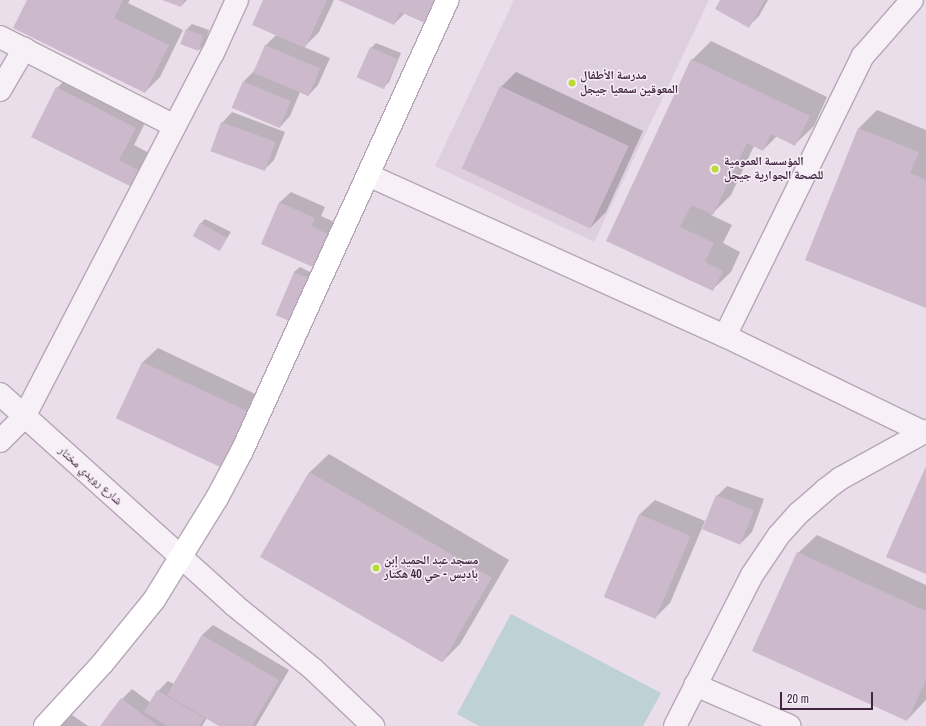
<!DOCTYPE html>
<html>
<head>
<meta charset="utf-8">
<style>
	body { margin:0 }
	#map { position:relative; width:926px; height:726px; overflow:hidden; background:#e9dee9; font-family:"Archivo Narrow","Noto Naskh Arabic",sans-serif }
	div>[style] { position:absolute }
	[style*='--x'] { left:calc(var(--x)*1px); top:calc(var(--y)*1px); width:calc(var(--w)*1px); rotate:calc(var(--a)*1deg) }
	.built>* { inset:0; background:#decfde }
	.green>* { inset:0; background:#bed1d4 }
	.shadow>* { inset:0; background:#0003 }
	.building>* { inset:0; background:#ccbacc; transform-origin:0 0 }
	.roads { filter:drop-shadow(1px 0 #b7a6b7) drop-shadow(-1px 0 #b7a6b7) drop-shadow(0 1px #b7a6b7) drop-shadow(0 -1px #b7a6b7) }
	.minor>* { height:22px; margin:-11px; padding:0 11px; transform-origin:11px; border-radius:11px; background:#f7f1f7 }
	.secondary>* { height:22px; margin:-11px; padding:0 11px; transform-origin:11px; border-radius:11px; background:#fff }
	.dots>* { width:11px; height:11px; translate:-50% -50%; box-sizing:border-box; border:2px solid #f6edf6; border-radius:50% }
	span { translate:-50% -50%; white-space:nowrap; text-align:center; line-height:1.15; -webkit-text-stroke:3px #f6edf6; paint-order:stroke }
	.poi-label { font-size:12px; color:#412541; font-weight:700 }
	.left { translate:0 -50%; text-align:left }
	.street-label { font-size:12px; color:#412541 }
	.scale { position:absolute; left:780px; top:692px; width:93px; height:18px; box-sizing:border-box; border:2px solid #412541; border-top:0; padding-left:5px; font-size:12px; line-height:14px; white-space:nowrap; color:#412541; -webkit-text-stroke:3px #f6edf6; paint-order:stroke }
</style>
</head>
<body>
<div id="map">
	<div class="built">
		<div style="clip-path:polygon(514px 0,709px 0,594px 242px,435px 166px)"></div>
	</div>
	<div class="green">
		<div style="clip-path:polygon(511px 614px,661px 693px,643px 726px,479px 726px,457px 714px)"></div>
	</div>
	<div class="shadow">
		<div style="clip-path:polygon(28px 0,130px 0,128px 3px,183px 30px,160px 77px,145px 92px)"></div>
		<div style="clip-path:polygon(166px 0,187px 0,181px 6px)"></div>
		<div style="clip-path:polygon(264px 0,334px 0,319px 32px,304px 47px,330px 58px,318px 85px,308px 96px,300px 92px,290px 116px,280px 127px,244px 81px,254px 71px,266px 45px,277px 34px)"></div>
		<div style="clip-path:polygon(340px 0,445px 0,405px 13px,394px 24px)"></div>
		<div style="clip-path:polygon(721px 0,768px 0,759px 16px,748px 27px)"></div>
		<div style="clip-path:polygon(192px 24px,209px 30px,204px 45px,199px 50px,182px 44px,187px 29px)"></div>
		<div style="clip-path:polygon(711px 41px,827px 97px,814px 126px,795px 144px,777px 136px,763px 150px,754px 146px,731px 195px,711px 215px,732px 225px,723px 243px,740px 252px,731px 272px,712px 290px,608px 240px,692px 60px)"></div>
		<div style="clip-path:polygon(376px 43px,401px 53px,389px 82px,384px 87px,371px 48px)"></div>
		<div style="clip-path:polygon(516px 72px,643px 131px,606px 212px,591px 227px,501px 87px)"></div>
		<div style="clip-path:polygon(72px 73px,150px 113px,134px 145px,153px 155px,145px 170px,130px 185px,57px 88px)"></div>
		<div style="clip-path:polygon(877px 110px,926px 130px,926px 307px,858px 129px)"></div>
		<div style="clip-path:polygon(232px 112px,285px 132px,274px 160px,264px 170px,222px 123px)"></div>
		<div style="clip-path:polygon(291px 192px,325px 207px,321px 216px,348px 228px,334px 261px,262px 244px,280px 202px)"></div>
		<div style="clip-path:polygon(205px 219px,231px 232px,220px 249px,200px 224px)"></div>
		<div style="clip-path:polygon(300px 267px,312px 273px,293px 314px,288px 320px,294px 272px)"></div>
		<div style="clip-path:polygon(158px 348px,264px 398px,223px 468px,117px 418px,143px 362px)"></div>
		<div style="clip-path:polygon(329px 454px,509px 560px,460px 644px,442px 662px,261px 557px,310px 472px)"></div>
		<div style="clip-path:polygon(727px 486px,764px 499px,752px 532px,741px 543px,717px 496px)"></div>
		<div style="clip-path:polygon(655px 500px,705px 521px,670px 603px,655px 618px,605px 597px,640px 514px)"></div>
		<div style="clip-path:polygon(817px 535px,926px 585px,926px 700px,907px 720px,798px 553px)"></div>
		<div style="clip-path:polygon(213px 625px,289px 670px,256px 726px,221px 726px,207px 718px,202px 726px,101px 726px,122px 699px,132px 689px,151px 703px,158px 691px,168px 681px,174px 684px,202px 635px)"></div>
		<div style="clip-path:polygon(69px 713px,88px 726px,56px 726px)"></div>
	</div>
	<div class="building">
		<div style="clip-path:polygon(27px 0,123px 0,114px 18px,169px 45px,145px 93px,13px 28px)"></div>
		<div style="clip-path:polygon(162px 0,184px 0,181px 7px)"></div>
		<div style="clip-path:polygon(263px 0,327px 0,305px 48px,252px 25px)"></div>
		<div style="clip-path:polygon(338px 0,437px 0,427px 24px,400px 12px,394px 25px)"></div>
		<div style="clip-path:polygon(720px 0,765px 0,749px 28px,715px 9px)"></div>
		<div style="left:186px;top:29px;width:19px;height:16px;rotate:21deg"></div>
		<div style="left:265px;top:45px;width:60px;height:30px;rotate:23deg"></div>
		<div style="left:370px;top:47px;width:30px;height:33px;rotate:24deg"></div>
		<div style="clip-path:polygon(691px 59px,810px 116px,795px 146px,771px 134px,763px 151px,747px 143px,713px 215px,691px 205px,680px 227px,714px 243px,705px 262px,723px 271px,713px 291px,606px 241px)"></div>
		<div style="left:243px;top:81px;width:52px;height:29px;rotate:23deg"></div>
		<div style="left:500px;top:86px;width:142px;height:91px;rotate:25deg"></div>
		<div style="clip-path:polygon(56px 87px,136px 128px,119px 160px,139px 170px,130px 186px,31px 137px)"></div>
		<div style="left:221px;top:122px;width:58px;height:31px;rotate:20deg"></div>
		<div style="clip-path:polygon(858px 128px,919px 152px,910px 173px,926px 180px,926px 308px,805px 260px)"></div>
		<div style="clip-path:polygon(279px 202px,315px 218px,311px 226px,338px 239px,324px 272px,261px 244px)"></div>
		<div style="left:200px;top:223px;width:31px;height:15px;rotate:29deg"></div>
		<div style="left:294px;top:272px;width:15px;height:47px;rotate:23deg"></div>
		<div style="left:142px;top:362px;width:119px;height:62px;rotate:25deg"></div>
		<div style="clip-path:polygon(926px 466px,926px 574px,886px 557px)"></div>
		<div style="left:309px;top:472px;width:211px;height:98px;rotate:30deg"></div>
		<div style="left:716px;top:495px;width:41px;height:37px;rotate:22deg"></div>
		<div style="left:639px;top:514px;width:56px;height:90px;rotate:23deg"></div>
		<div style="clip-path:polygon(797px 552px,926px 611px,926px 680px,907px 721px,752px 651px)"></div>
		<div style="clip-path:polygon(202px 635px,279px 680px,252px 726px,219px 726px,167px 695px)"></div>
		<div style="clip-path:polygon(157px 690px,204px 718px,199px 726px,168px 726px,144px 712px)"></div>
		<div style="clip-path:polygon(121px 698px,158px 726px,100px 726px)"></div>
	</div>
	<div class="roads">
		<div class="minor">
			<div style="--x:0;--y:37;--w:196;--a:27"></div>
			<div style="--x:0;--y:90;--w:48;--a:-59.7"></div>
			<div style="--x:368;--y:175;--w:392;--a:24.3"></div>
			<div style="--x:725;--y:336;--w:220;--a:25.9"></div>
			<div style="--x:725;--y:336;--w:312;--a:-63.8"></div>
			<div style="--x:863;--y:56;--w:74;--a:-48.8"></div>
			<div style="--x:0;--y:394;--w:315;--a:42"></div>
			<div style="--x:234;--y:605;--w:102;--a:39"></div>
			<div style="--x:313;--y:669;--w:83;--a:43.5"></div>
			<div style="--x:0;--y:441;--w:34;--a:-45"></div>
			<div style="--x:24;--y:417;--w:410;--a:-62.6"></div>
			<div style="--x:213;--y:53;--w:58;--a:-65.6"></div>
			<div style="--x:695;--y:685;--w:103;--a:23.3"></div>
			<div style="--x:675;--y:726;--w:169;--a:-63"></div>
			<div style="--x:752;--y:575;--w:48;--a:-56"></div>
			<div style="--x:779;--y:535;--w:30;--a:-48"></div>
			<div style="--x:799;--y:513;--w:35;--a:-41"></div>
			<div style="--x:825;--y:490;--w:20;--a:-37"></div>
			<div style="--x:841;--y:478;--w:97;--a:-28.9"></div>
		</div>
		<div class="secondary">
			<div style="--x:45;--y:726;--w:84;--a:-47.4"></div>
			<div style="--x:102;--y:664;--w:82;--a:-50.9"></div>
			<div style="--x:154;--y:600;--w:120;--a:-58.3"></div>
			<div style="--x:217;--y:498;--w:53;--a:-62"></div>
			<div style="--x:242;--y:451;--w:496;--a:-65.5"></div>
		</div>
	</div>
	<div class="dots">
		<div style="left:572px;top:83px;background:#b8dc35"></div>
		<div style="left:715px;top:169px;background:#b8dc35"></div>
		<div style="left:376px;top:568px;background:#b8dc35"></div>
	</div>
	<div class="poi-label">
		<span class="left" style="left:580px;top:83px">مدرسة الأطفال<br>المعوقين سمعيا جيجل</span>
		<span class="left" style="left:724px;top:169px">المؤسسة العمومية<br>للصحة الجوارية جيجل</span>
		<span class="left" style="left:384px;top:568px">مسجد عبد الحميد إبن<br>باديس - حي 40 هكتار</span>
	</div>
	<div class="street-label">
		<span style="left:90px;top:476px;rotate:42deg">شارع رويدي مختار</span>
	</div>
	<div class="scale">20 m</div>
</div>
</body>
</html>
